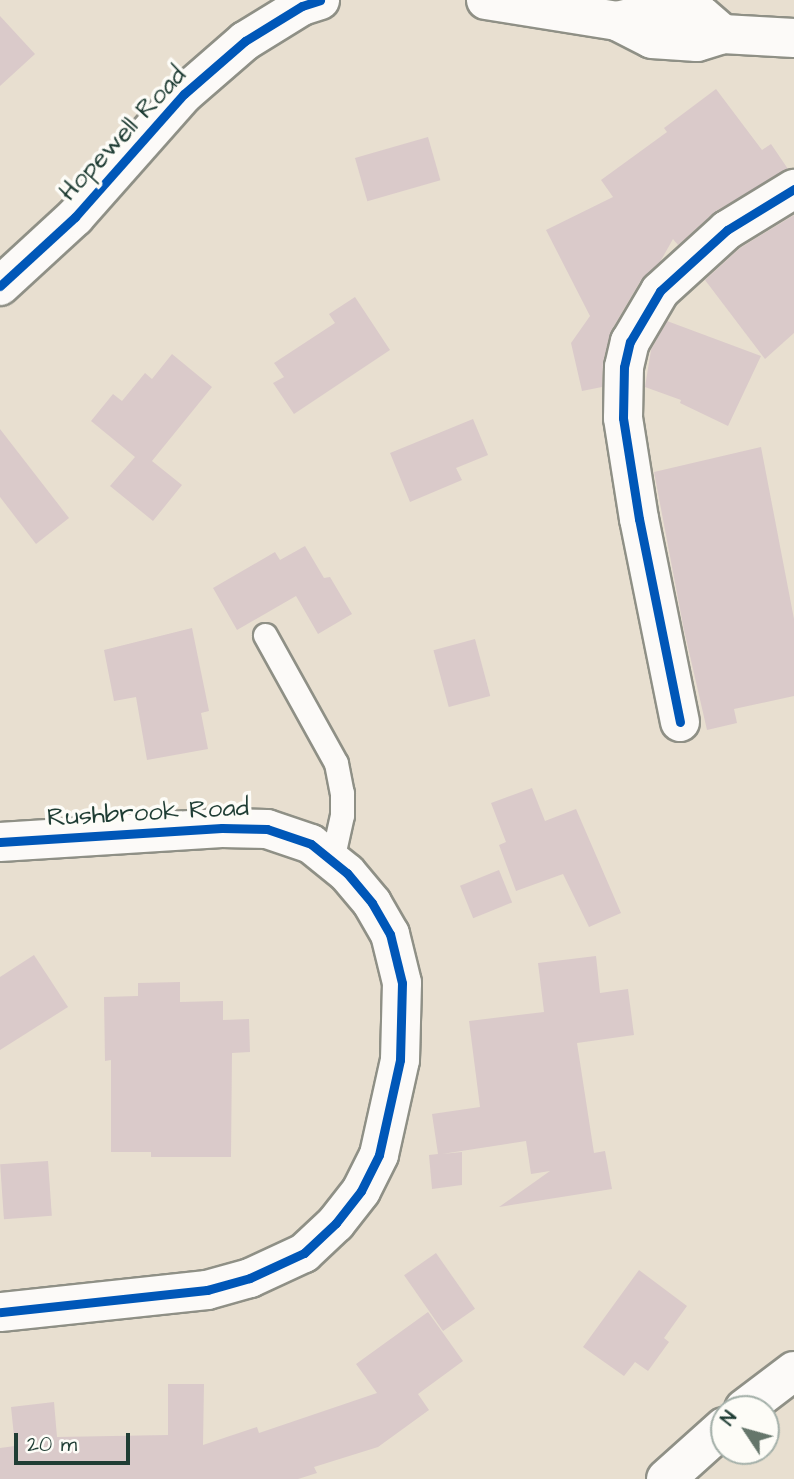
<!DOCTYPE html>
<html>
<head>
<meta charset="utf-8">
<style>
	body { margin:0 }
	#map { position:relative; width:794px; height:1479px; overflow:hidden; background:#e8dfd0; font-family:"Architects Daughter",sans-serif }
	div>[style] { position:absolute }
	[style*='--x'] { left:calc(var(--x)*1px); top:calc(var(--y)*1px); width:calc(var(--w)*1px); rotate:calc(var(--a)*1deg) }
	.building>* { inset:0; background:#dacaca; transform-origin:0 0 }
	.roads { filter:drop-shadow(2px 0 #8f9086) drop-shadow(-2px 0 #8f9086) drop-shadow(0 2px #8f9086) drop-shadow(0 -2px #8f9086) }
	.service>* { height:23px; margin:-11.5px; padding:0 11.5px; transform-origin:11.5px; border-radius:11.5px; background:#fcfaf8 }
	.minor>* { height:38px; margin:-19px; padding:0 19px; transform-origin:19px; border-radius:19px; background:#fcfaf8 }
	.cycleway>* { height:9px; margin:-4.5px; padding:0 4.5px; transform-origin:4.5px; border-radius:4.5px; background:#0057b8 }
	span { translate:-50% -50%; white-space:nowrap; text-align:center; line-height:1.15; -webkit-text-stroke:7px #fdfcf7; paint-order:stroke }
	.street-label { font-size:26px; color:#1f3d34 }
	.north { position:absolute; left:710px; top:1395px; width:70px; height:70px; box-sizing:border-box; background:#fdfcf7; border:2px solid #a4b0a9; border-radius:50%; rotate:306deg; font-size:19px; font-weight:700; line-height:28px; text-align:center; color:#1f3d34 }
	.north::after { content:''; display:block; margin:auto; width:24px; height:32px; background:#65766b; clip-path:polygon(50% 0,100% 100%,50% 72%,0 100%) }
	.scale { position:absolute; left:14px; top:1433px; width:116px; height:32px; box-sizing:border-box; border:4px solid #1f3d34; border-top:0; padding-left:9px; font-size:21px; line-height:24px; white-space:nowrap; color:#1f3d34; -webkit-text-stroke:5px #fdfcf7; paint-order:stroke }
</style>
</head>
<body>
<div id="map">
	<div class="building">
		<div style="clip-path:polygon(0 16px,35px 54px,0 86px)"></div>
		<div style="clip-path:polygon(716px 89px,762px 150px,771px 144px,788px 169px,716px 211px,678px 245px,673px 239px,660px 262px,641px 280px,611px 331px,603px 362px,602px 387px,582px 391px,571px 343px,590px 316px,546px 230px,613px 197px,601px 180px,667px 132px,664px 128px)"></div>
		<div style="left:428px;top:137px;width:45px;height:76px;rotate:74deg"></div>
		<div style="clip-path:polygon(794px 215px,794px 333px,765px 359px,705px 280px,740px 248px)"></div>
		<div style="clip-path:polygon(355px 297px,390px 350px,294px 414px,273px 383px,284px 377px,274px 363px,335px 323px,329px 314px)"></div>
		<div style="clip-path:polygon(667px 321px,761px 356px,728px 426px,680px 403px,681px 400px,645px 387px,651px 350px)"></div>
		<div style="clip-path:polygon(172px 354px,212px 387px,152px 461px,182px 485px,153px 521px,110px 486px,135px 457px,91px 421px,113px 394px,122px 401px,145px 373px,152px 379px)"></div>
		<div style="clip-path:polygon(473px 419px,488px 455px,456px 468px,462px 480px,410px 502px,390px 453px)"></div>
		<div style="clip-path:polygon(0 429px,69px 518px,36px 544px,0 497px)"></div>
		<div style="clip-path:polygon(761px 447px,794px 619px,794px 696px,734px 709px,737px 723px,707px 730px,684px 630px,654px 472px)"></div>
		<div style="clip-path:polygon(305px 546px,324px 578px,330px 577px,352px 614px,318px 634px,296px 596px,237px 630px,213px 588px,275px 552px,280px 560px)"></div>
		<div style="clip-path:polygon(192px 628px,209px 711px,201px 713px,208px 749px,147px 760px,136px 697px,114px 701px,104px 650px)"></div>
		<div style="left:475px;top:639px;width:59px;height:43px;rotate:75deg"></div>
		<div style="clip-path:polygon(532px 788px,545px 821px,576px 809px,621px 913px,589px 927px,563px 874px,516px 891px,499px 845px,506px 842px,491px 803px)"></div>
		<div style="left:499px;top:870px;width:35px;height:42px;rotate:68deg"></div>
		<div style="clip-path:polygon(34px 955px,68px 1007px,0 1050px,0 977px)"></div>
		<div style="clip-path:polygon(596px 956px,600px 993px,628px 989px,634px 1035px,577px 1043px,594px 1153px,605px 1151px,612px 1189px,499px 1207px,550px 1171px,531px 1174px,526px 1141px,442px 1154px,462px 1152px,462px 1185px,432px 1189px,429px 1155px,438px 1154px,432px 1114px,480px 1107px,469px 1021px,544px 1012px,538px 963px)"></div>
		<div style="clip-path:polygon(180px 982px,180px 1002px,223px 1001px,223px 1020px,249px 1019px,250px 1052px,232px 1053px,231px 1157px,151px 1157px,151px 1152px,111px 1152px,111px 1060px,105px 1061px,104px 997px,138px 996px,138px 983px)"></div>
		<div style="left:48px;top:1161px;width:55px;height:48px;rotate:86deg"></div>
		<div style="left:436px;top:1253px;width:68px;height:39px;rotate:55deg"></div>
		<div style="clip-path:polygon(639px 1270px,687px 1306px,664px 1338px,669px 1342px,648px 1371px,635px 1362px,624px 1376px,583px 1347px)"></div>
		<div style="clip-path:polygon(428px 1312px,463px 1361px,418px 1394px,429px 1410px,378px 1447px,314px 1467px,317px 1473px,298px 1479px,0 1479px,0 1448px,15px 1446px,11px 1407px,54px 1402px,57px 1437px,168px 1435px,168px 1384px,204px 1384px,203px 1445px,257px 1427px,259px 1433px,377px 1393px,356px 1364px)"></div>
	</div>
	<div class="roads">
		<div class="service">
			<div style="--x:265;--y:635;--w:146;--a:61"></div>
			<div style="--x:336;--y:763;--w:31;--a:79"></div>
			<div style="--x:342;--y:793;--w:22;--a:90"></div>
			<div style="--x:342;--y:815;--w:46;--a:102.5"></div>
		</div>
		<div class="minor">
			<div style="--x:486;--y:0;--w:133;--a:9.1"></div>
			<div style="--x:617;--y:21;--w:39;--a:27"></div>
			<div style="--x:652;--y:39;--w:45;--a:3.8"></div>
			<div style="--x:697;--y:42;--w:27;--a:-17"></div>
			<div style="--x:723;--y:34;--w:71;--a:3.2"></div>
			<div style="--x:617;--y:21;--w:43;--a:-13.4"></div>
			<div style="--x:659;--y:11;--w:28;--a:6"></div>
			<div style="--x:687;--y:14;--w:15;--a:8"></div>
			<div style="--x:702;--y:16;--w:28;--a:41"></div>
			<div style="--x:0;--y:286;--w:102;--a:-42.6"></div>
			<div style="--x:75;--y:217;--w:164;--a:-48.5"></div>
			<div style="--x:184;--y:94;--w:81;--a:-41"></div>
			<div style="--x:245;--y:41;--w:67;--a:-31.6"></div>
			<div style="--x:302;--y:6;--w:19;--a:-18"></div>
			<div style="--x:680;--y:722;--w:207;--a:-101.4"></div>
			<div style="--x:639;--y:519;--w:102;--a:-99"></div>
			<div style="--x:623;--y:418;--w:51;--a:-88.9"></div>
			<div style="--x:624;--y:367;--w:26;--a:-77"></div>
			<div style="--x:630;--y:342;--w:59;--a:-59.5"></div>
			<div style="--x:660;--y:291;--w:91;--a:-42.3"></div>
			<div style="--x:727;--y:230;--w:79;--a:-31.5"></div>
			<div style="--x:0;--y:842;--w:222;--a:-3.6"></div>
			<div style="--x:222;--y:828;--w:45;--a:1.3"></div>
			<div style="--x:267;--y:829;--w:46;--a:18.8"></div>
			<div style="--x:311;--y:844;--w:46;--a:38.9"></div>
			<div style="--x:347;--y:873;--w:39;--a:50"></div>
			<div style="--x:372;--y:903;--w:36;--a:60"></div>
			<div style="--x:390;--y:934;--w:50;--a:76.2"></div>
			<div style="--x:402;--y:983;--w:77;--a:91.5"></div>
			<div style="--x:400;--y:1060;--w:97;--a:102.5"></div>
			<div style="--x:379;--y:1155;--w:40;--a:116.6"></div>
			<div style="--x:361;--y:1191;--w:41;--a:128"></div>
			<div style="--x:336;--y:1223;--w:44;--a:136.8"></div>
			<div style="--x:304;--y:1253;--w:60;--a:155.2"></div>
			<div style="--x:250;--y:1278;--w:45;--a:164.4"></div>
			<div style="--x:207;--y:1290;--w:208;--a:173.9"></div>
			<div style="--x:744;--y:1409;--w:63;--a:-37.2"></div>
			<div style="--x:666;--y:1479;--w:78;--a:-41.9"></div>
		</div>
	</div>
	<div class="cycleway">
		<div style="--x:0;--y:286;--w:102;--a:-42.6"></div>
		<div style="--x:75;--y:217;--w:164;--a:-48.5"></div>
		<div style="--x:184;--y:94;--w:81;--a:-41"></div>
		<div style="--x:245;--y:41;--w:67;--a:-31.6"></div>
		<div style="--x:302;--y:6;--w:19;--a:-18"></div>
		<div style="--x:680;--y:722;--w:207;--a:-101.4"></div>
		<div style="--x:639;--y:519;--w:102;--a:-99"></div>
		<div style="--x:623;--y:418;--w:51;--a:-88.9"></div>
		<div style="--x:624;--y:367;--w:26;--a:-77"></div>
		<div style="--x:630;--y:342;--w:59;--a:-59.5"></div>
		<div style="--x:660;--y:291;--w:91;--a:-42.3"></div>
		<div style="--x:727;--y:230;--w:79;--a:-31.5"></div>
		<div style="--x:0;--y:842;--w:222;--a:-3.6"></div>
		<div style="--x:222;--y:828;--w:45;--a:1.3"></div>
		<div style="--x:267;--y:829;--w:46;--a:18.8"></div>
		<div style="--x:311;--y:844;--w:46;--a:38.9"></div>
		<div style="--x:347;--y:873;--w:39;--a:50"></div>
		<div style="--x:372;--y:903;--w:36;--a:60"></div>
		<div style="--x:390;--y:934;--w:50;--a:76.2"></div>
		<div style="--x:402;--y:983;--w:77;--a:91.5"></div>
		<div style="--x:400;--y:1060;--w:97;--a:102.5"></div>
		<div style="--x:379;--y:1155;--w:40;--a:116.6"></div>
		<div style="--x:361;--y:1191;--w:41;--a:128"></div>
		<div style="--x:336;--y:1223;--w:44;--a:136.8"></div>
		<div style="--x:304;--y:1253;--w:60;--a:155.2"></div>
		<div style="--x:250;--y:1278;--w:45;--a:164.4"></div>
		<div style="--x:207;--y:1290;--w:208;--a:173.9"></div>
	</div>
	<div class="street-label">
		<span style="left:123px;top:134px;rotate:-47deg">Hopewell Road</span>
		<span style="left:148px;top:813px;rotate:-3deg">Rushbrook Road</span>
	</div>
	<div class="north">N</div>
	<div class="scale">20 m</div>
</div>
</body>
</html>
